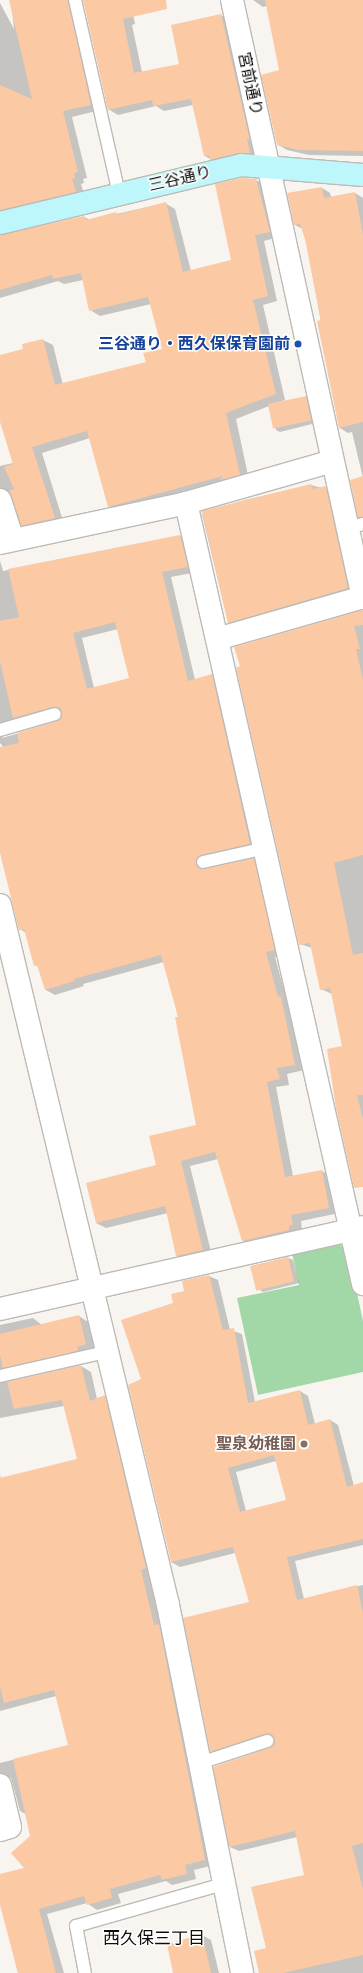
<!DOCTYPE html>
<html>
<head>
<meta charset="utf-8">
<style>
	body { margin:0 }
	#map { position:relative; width:363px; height:1973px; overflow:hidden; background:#f8f5f0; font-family:Spectral,"Noto Sans JP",serif }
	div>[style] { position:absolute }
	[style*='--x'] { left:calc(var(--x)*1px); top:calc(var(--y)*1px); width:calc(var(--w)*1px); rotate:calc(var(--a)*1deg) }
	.green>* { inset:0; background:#a2d8a8 }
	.shadow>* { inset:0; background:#0003 }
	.building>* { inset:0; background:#fbc9a3; transform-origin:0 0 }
	.roads { filter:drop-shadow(1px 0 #bebab6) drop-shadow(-1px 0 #bebab6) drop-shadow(0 1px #bebab6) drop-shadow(0 -1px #bebab6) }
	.lane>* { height:12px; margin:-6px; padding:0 6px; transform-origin:6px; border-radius:6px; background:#fff }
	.street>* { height:22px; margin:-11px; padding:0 11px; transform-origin:11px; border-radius:11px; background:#fff }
	.secondary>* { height:22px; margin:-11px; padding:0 11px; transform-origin:11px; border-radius:11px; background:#bdf7fc }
	.dots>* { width:11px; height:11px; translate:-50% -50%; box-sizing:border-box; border:2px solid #fff; border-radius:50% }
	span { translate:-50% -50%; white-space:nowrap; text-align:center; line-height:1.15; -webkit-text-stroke:3px #fff; paint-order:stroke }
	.street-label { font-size:16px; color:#0e0d0b }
	.transit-label { font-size:16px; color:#164399; font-weight:700 }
	.right { translate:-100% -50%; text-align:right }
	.education-label { font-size:16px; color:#785e54; font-weight:700 }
	.neighbourhood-label { font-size:17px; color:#0e0d0b }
</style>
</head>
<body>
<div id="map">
	<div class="green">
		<div style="clip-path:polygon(337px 1242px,348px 1251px,363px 1321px,363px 1372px,258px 1395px,237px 1298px,299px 1285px,292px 1253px)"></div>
	</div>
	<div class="shadow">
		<div style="clip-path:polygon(11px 0,82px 0,77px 8px,100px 110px,72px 117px,87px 178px,83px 179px,84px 183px,81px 184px,85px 197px,0 223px,0 3px,14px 29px)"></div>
		<div style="clip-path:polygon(84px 0,130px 0,135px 24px,132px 25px,142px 72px,181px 65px,221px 15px,230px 21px,260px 158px,214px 161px,205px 156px,193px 105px,164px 111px,156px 106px,118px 115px,108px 109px)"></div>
		<div style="clip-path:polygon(253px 0,363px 0,363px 156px,309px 155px,287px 150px,277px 144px,280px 71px,267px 6px,263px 7px)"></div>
		<div style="clip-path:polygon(256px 180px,266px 185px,279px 237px,264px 241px,277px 301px,263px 305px,285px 400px,276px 403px,306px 397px,311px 400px,316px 423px,280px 432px,276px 430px,269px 406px,236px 419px,249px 480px,119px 512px,109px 506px,90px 438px,42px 453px,64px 524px,32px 531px,22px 525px,11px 494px,6px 493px,0 500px,0 466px,13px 463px,0 419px,0 356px,24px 349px,43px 340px,53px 345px,63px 385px,147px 363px,163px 350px,151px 304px,100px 316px,90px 310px,83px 280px,64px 284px,58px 281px,0 298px,0 235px,84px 217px,90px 220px,165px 203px,175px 209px,191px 271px,233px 260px)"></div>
		<div style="clip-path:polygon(322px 188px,330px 193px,331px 197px,355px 193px,363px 198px,363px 519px,359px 517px,363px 478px,352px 432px,348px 433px,340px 428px,306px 239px,303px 229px,295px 225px)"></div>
		<div style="clip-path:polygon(311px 485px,332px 491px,354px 592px,235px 626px,228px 622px,202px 514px,245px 500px)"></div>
		<div style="clip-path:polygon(evenodd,180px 536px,190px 542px,197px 572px,171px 577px,195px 680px,212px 675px,222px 681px,260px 849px,211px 860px,204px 870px,254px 859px,263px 865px,284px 955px,275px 957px,287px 1001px,291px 1003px,304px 1070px,287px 1074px,289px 1085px,276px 1087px,293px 1176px,322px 1171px,331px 1176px,339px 1213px,301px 1221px,302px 1230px,253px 1246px,243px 1241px,218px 1159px,190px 1166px,212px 1256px,187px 1261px,177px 1256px,168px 1213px,106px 1228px,96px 1223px,197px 1126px,179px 1018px,164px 962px,83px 984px,84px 986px,55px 995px,46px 990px,39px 967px,35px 965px,26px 933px,20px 929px,0 843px,0 754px,8px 752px,0 743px,0 561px,3px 571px,180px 536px,118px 629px,131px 679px,94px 688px,82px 638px,118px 629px,180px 536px,64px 712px,58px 722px,2px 738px,8px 728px,64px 712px)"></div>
		<div style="clip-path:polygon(363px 612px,363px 1153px,332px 994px,321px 989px,312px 948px,300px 944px,237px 668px)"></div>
		<div style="clip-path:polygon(288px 1258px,293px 1260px,299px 1283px,263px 1292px,258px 1289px,251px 1266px)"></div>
		<div style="clip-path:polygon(evenodd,209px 1276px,218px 1280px,230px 1330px,242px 1334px,255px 1402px,300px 1391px,308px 1396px,315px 1424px,330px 1420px,338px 1425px,354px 1486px,363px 1485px,363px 1545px,295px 1561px,304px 1599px,363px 1585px,363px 1973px,261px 1973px,267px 1948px,305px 1876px,297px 1837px,239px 1851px,230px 1847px,276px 1738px,220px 1756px,211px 1751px,250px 1603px,235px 1553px,180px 1567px,171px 1562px,143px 1379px,174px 1304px,185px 1292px,183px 1281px,209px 1276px,276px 1461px,287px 1501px,246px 1511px,236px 1472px,276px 1461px)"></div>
		<div style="clip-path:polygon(79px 1316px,88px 1322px,95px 1350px,8px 1374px,1px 1383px,81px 1366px,91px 1372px,97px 1399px,105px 1396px,114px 1401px,155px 1573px,149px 1575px,214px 1865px,194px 1870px,196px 1879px,172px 1885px,166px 1881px,118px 1894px,121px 1903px,97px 1910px,87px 1903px,47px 1914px,64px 1973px,18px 1973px,0 1901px,0 1875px,26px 1869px,64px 1809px,29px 1816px,20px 1811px,11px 1778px,7px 1777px,0 1784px,0 1763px,69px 1746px,56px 1696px,0 1711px,0 1475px,1px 1479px,78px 1459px,64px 1406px,0 1418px,0 1325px,33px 1318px,42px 1325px)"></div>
		<div style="clip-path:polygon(202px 1935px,211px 1940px,219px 1973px,174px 1973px)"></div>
	</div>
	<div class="building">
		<div style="clip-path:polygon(9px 0,68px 0,91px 105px,63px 111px,78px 172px,74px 173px,75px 178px,72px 179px,76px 192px,0 210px,0 85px,32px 99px)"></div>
		<div style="clip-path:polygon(83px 0,166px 0,167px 9px,123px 19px,134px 73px,179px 64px,171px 25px,221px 14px,250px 140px,247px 139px,250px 153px,238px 153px,210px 160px,209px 155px,204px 156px,191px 99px,153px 106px,152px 100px,108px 110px)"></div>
		<div style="clip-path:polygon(265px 0,363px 0,363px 151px,299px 150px,277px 145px,261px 75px,279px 70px)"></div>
		<div style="clip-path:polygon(242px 178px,256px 179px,270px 232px,255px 235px,268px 296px,253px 300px,276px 394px,226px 413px,240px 475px,220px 480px,223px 476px,108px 507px,87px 431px,32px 447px,55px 518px,21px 526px,9px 491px,14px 489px,4px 467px,13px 464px,0 422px,0 355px,23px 349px,22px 344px,43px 339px,55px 385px,146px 362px,143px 353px,162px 349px,148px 297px,89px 311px,81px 273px,53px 279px,52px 275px,0 290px,0 235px,84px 216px,86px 220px,116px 212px,117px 215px,166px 202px,183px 272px,231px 260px,215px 184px)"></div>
		<div style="clip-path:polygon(322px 187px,324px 198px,355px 192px,363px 235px,363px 422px,339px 428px,317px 321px,321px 320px,305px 239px,300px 224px,294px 225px,287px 193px)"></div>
		<div style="left:306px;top:396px;width:25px;height:39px;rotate:78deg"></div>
		<div style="clip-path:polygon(363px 476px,363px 517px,358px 518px,350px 480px)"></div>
		<div style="clip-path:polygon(311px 484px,313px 489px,326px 486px,348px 588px,228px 623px,202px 511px)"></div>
		<div style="clip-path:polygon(evenodd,180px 535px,188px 567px,162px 572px,188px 681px,212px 674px,250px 844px,201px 855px,196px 863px,198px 867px,204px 869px,254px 858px,275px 950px,266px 952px,278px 997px,281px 996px,295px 1065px,277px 1068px,280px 1079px,267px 1082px,285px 1177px,322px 1170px,329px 1208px,291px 1215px,293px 1225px,289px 1226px,289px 1230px,242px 1241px,215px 1152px,181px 1161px,203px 1250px,176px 1256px,165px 1206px,96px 1223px,86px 1183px,156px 1165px,149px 1136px,196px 1125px,175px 1017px,178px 1017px,161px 955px,74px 979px,75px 981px,45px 990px,37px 965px,34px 966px,24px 929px,19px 930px,0 853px,0 747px,19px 743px,17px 733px,57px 721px,62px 712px,60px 708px,53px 707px,13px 718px,0 661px,0 621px,19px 617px,8px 569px,180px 535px,115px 622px,129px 678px,87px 689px,73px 633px,115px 622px)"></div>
		<div style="clip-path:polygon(363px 610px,363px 625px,354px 626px,360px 649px,356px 649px,363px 680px,363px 855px,334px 863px,353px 955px,363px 953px,363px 1095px,357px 1095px,363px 1119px,363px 1187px,354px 1188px,336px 1108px,327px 1049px,342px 1046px,330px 988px,320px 990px,310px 943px,299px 945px,236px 668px,240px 666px,234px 647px)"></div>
		<div style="left:288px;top:1257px;width:25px;height:39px;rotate:76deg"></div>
		<div style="clip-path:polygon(evenodd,209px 1275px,223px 1330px,234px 1328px,248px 1403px,300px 1390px,308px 1425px,330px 1419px,347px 1487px,363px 1482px,363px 1539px,287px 1557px,297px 1600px,357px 1585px,363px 1613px,363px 1843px,352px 1846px,363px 1889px,363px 1955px,283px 1973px,259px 1973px,254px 1951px,266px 1948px,251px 1887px,304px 1875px,295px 1831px,229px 1847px,213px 1767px,269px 1748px,274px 1739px,272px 1735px,265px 1734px,210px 1752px,183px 1618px,249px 1602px,233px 1547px,171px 1562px,128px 1385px,141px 1379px,121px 1320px,173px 1303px,171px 1294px,184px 1291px,182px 1281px,209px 1275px,274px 1455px,286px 1500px,240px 1512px,228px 1468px,274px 1455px)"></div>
		<div style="clip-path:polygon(79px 1315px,86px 1344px,77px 1347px,78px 1351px,3px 1368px,0 1355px,0 1334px)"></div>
		<div style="clip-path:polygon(81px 1365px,90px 1401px,105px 1395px,146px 1568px,141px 1570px,154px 1625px,159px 1624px,205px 1860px,185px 1865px,187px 1874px,162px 1880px,160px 1875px,110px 1889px,112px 1898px,87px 1905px,84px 1896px,39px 1909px,56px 1973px,18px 1973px,0 1905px,0 1874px,24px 1868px,11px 1853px,30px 1836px,13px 1759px,68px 1745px,54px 1690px,4px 1703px,0 1687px,0 1478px,77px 1459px,62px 1400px,14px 1409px,7px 1382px)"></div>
		<div style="clip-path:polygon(202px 1934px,211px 1973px,173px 1973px,167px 1944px)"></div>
	</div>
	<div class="roads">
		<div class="lane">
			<div style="--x:75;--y:0;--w:199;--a:77.2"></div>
			<div style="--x:348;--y:528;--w:16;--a:-15"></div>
			<div style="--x:0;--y:730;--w:57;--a:-16.2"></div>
			<div style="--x:203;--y:862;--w:65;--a:-12.5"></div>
			<div style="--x:0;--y:1376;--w:109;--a:-12.8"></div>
			<div style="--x:200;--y:1763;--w:71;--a:-18.2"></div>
			<div style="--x:85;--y:1973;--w:48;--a:-100.8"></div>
			<div style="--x:76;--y:1926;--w:153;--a:-15.9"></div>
		</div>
		<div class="street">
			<div style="--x:232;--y:0;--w:612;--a:77.64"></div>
			<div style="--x:0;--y:500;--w:42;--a:72"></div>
			<div style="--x:186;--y:503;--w:801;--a:77.23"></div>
			<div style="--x:0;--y:543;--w:190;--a:-12.1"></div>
			<div style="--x:186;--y:503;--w:152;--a:-16"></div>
			<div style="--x:217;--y:639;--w:152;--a:-16"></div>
			<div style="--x:0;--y:905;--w:720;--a:76.5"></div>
			<div style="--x:168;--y:1605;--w:375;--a:78.6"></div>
			<div style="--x:0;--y:1309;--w:372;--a:-12.7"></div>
			<div style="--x:0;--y:1785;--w:43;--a:76.6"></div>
			<div style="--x:10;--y:1827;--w:10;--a:163"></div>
		</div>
		<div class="secondary">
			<div style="--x:0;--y:223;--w:248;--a:-13.5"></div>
			<div style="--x:241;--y:165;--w:122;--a:4.7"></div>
		</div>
	</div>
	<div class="dots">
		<div style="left:298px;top:344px;background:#1a4fb4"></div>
		<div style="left:304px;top:1444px;background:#8d6e63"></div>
	</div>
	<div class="street-label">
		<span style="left:250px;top:84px;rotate:78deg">宮前通り</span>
		<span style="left:180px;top:179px;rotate:-13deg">三谷通り</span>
	</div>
	<div class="transit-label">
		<span class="right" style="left:290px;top:344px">三谷通り・西久保保育園前</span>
	</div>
	<div class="education-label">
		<span class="right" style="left:296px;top:1444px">聖泉幼稚園</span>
	</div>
	<div class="neighbourhood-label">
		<span style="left:154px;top:1940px">西久保三丁目</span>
	</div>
</div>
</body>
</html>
